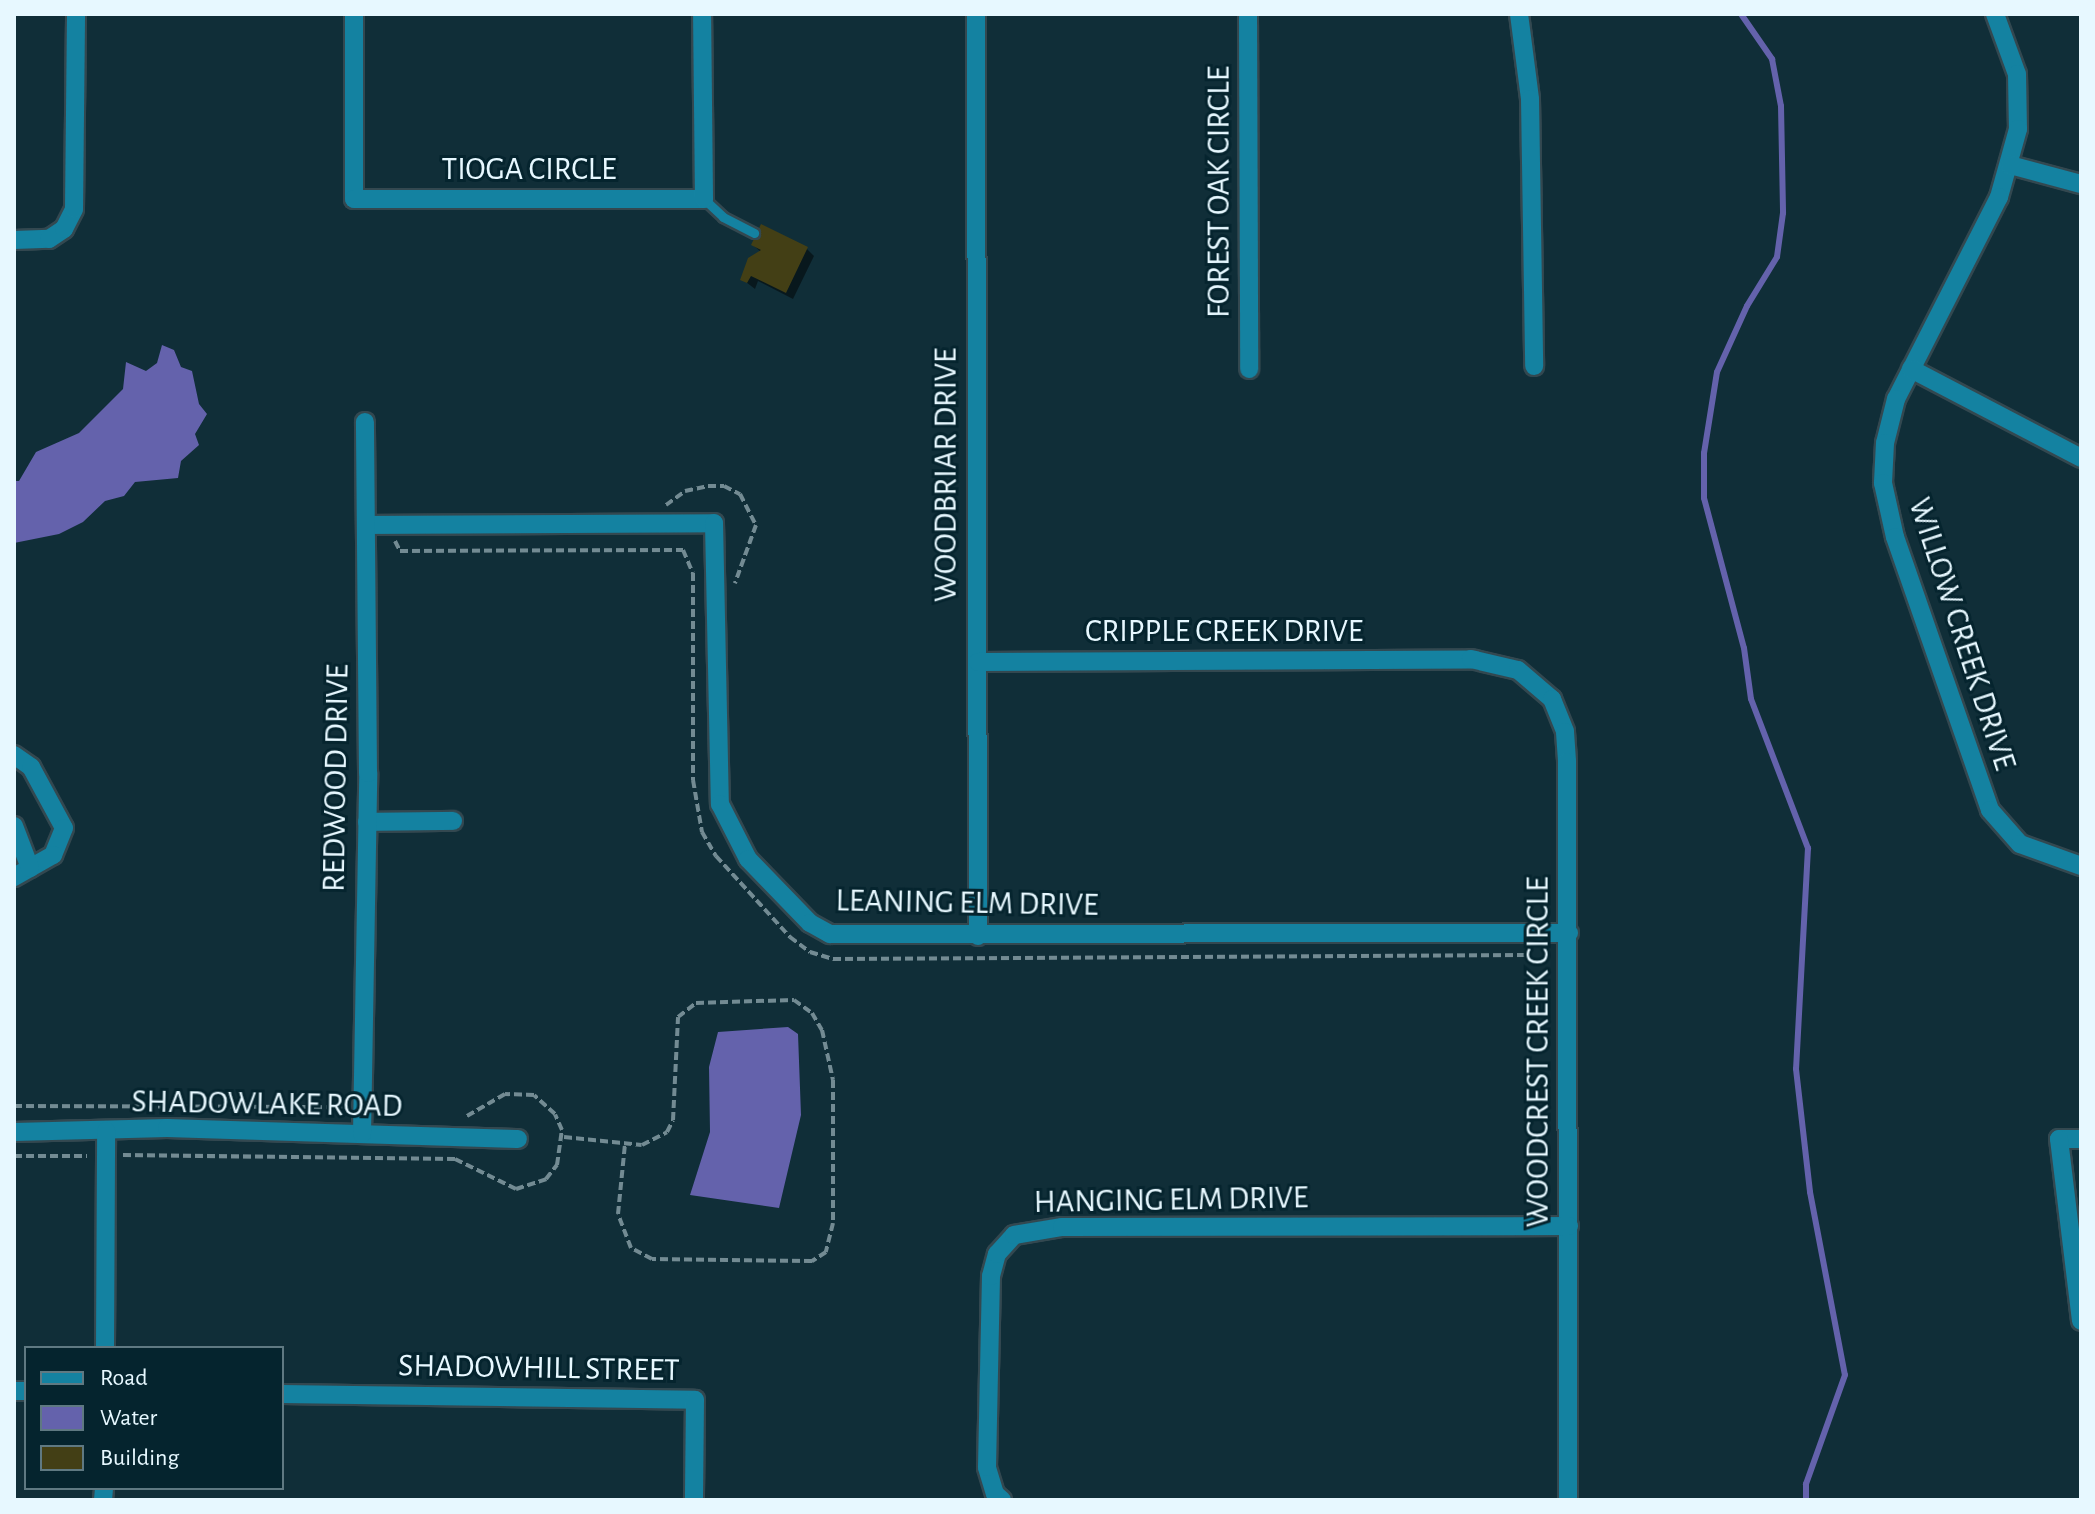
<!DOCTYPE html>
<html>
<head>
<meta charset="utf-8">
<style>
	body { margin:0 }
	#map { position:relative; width:2095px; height:1514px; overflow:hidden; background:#102e38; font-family:"Alegreya Sans",sans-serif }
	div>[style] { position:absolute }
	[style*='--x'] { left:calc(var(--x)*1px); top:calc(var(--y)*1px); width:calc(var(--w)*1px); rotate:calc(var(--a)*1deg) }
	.water>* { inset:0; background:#6462ac }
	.shadow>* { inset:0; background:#0007 }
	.stream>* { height:6px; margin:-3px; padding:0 3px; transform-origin:3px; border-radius:3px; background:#6462ac }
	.building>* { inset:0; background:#433f15 }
	.path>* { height:4px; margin-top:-2px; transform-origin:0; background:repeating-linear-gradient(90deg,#738b93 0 8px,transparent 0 12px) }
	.roads { filter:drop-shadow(2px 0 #334850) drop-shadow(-2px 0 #334850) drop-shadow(0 2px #334850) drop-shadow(0 -2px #334850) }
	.lane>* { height:9px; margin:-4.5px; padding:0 4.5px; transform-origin:4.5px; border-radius:4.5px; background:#1482a1 }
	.street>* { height:18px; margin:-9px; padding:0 9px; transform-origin:9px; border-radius:9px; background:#1482a1 }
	span { translate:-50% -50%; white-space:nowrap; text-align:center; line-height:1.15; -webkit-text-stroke:6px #05242e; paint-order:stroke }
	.street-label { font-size:32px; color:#e7f8ff }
	.frame { position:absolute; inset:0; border:16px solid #e7f8ff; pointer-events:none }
	.legend { position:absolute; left:24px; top:1346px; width:260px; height:144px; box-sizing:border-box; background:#05242e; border:2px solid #5f7982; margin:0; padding:10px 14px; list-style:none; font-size:24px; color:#e7f8ff }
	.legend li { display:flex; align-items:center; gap:16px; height:40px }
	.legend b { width:40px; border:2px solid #5f7982 }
</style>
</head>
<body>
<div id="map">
	<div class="water">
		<div style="clip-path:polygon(162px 345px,174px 350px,181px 367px,192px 371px,199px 404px,207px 414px,195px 434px,199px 445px,181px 461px,178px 478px,135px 482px,124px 496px,105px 501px,83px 522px,59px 534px,14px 543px,14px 481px,19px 481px,36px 452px,79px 433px,123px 389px,126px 362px,146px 371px,157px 363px)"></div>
		<div style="clip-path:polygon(788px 1027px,798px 1034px,801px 1115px,779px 1208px,690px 1195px,710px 1132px,709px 1067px,718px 1032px)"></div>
	</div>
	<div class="shadow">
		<div style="clip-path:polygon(753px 245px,807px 249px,814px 256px,793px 299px,758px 281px,755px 289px,742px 279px,761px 252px)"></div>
	</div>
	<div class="stream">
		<div style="--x:1741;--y:14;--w:55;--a:55.4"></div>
		<div style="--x:1772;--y:59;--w:48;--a:79.2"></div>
		<div style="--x:1781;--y:106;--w:107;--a:88.9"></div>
		<div style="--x:1783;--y:213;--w:44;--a:97.8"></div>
		<div style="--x:1777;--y:257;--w:57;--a:121.5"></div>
		<div style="--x:1747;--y:306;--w:72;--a:114.4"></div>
		<div style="--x:1717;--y:372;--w:82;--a:99.1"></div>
		<div style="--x:1704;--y:453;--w:45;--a:90"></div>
		<div style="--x:1704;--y:498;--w:155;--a:75.1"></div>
		<div style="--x:1744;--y:648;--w:51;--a:82.2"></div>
		<div style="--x:1751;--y:699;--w:160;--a:69.1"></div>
		<div style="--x:1808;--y:848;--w:221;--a:93.1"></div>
		<div style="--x:1796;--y:1069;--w:124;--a:83.5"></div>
		<div style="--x:1810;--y:1192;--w:186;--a:79.2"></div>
		<div style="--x:1845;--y:1375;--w:116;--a:109.7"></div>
		<div style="--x:1806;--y:1484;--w:16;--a:90"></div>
	</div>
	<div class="building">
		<div style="clip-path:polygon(761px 224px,808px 247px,786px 293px,751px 276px,747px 283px,740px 280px,748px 258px,761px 250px,751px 245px)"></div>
	</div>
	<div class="path">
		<div style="--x:666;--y:505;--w:24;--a:-36"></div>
		<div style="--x:685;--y:491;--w:24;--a:-12"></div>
		<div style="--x:708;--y:486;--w:16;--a:0"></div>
		<div style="--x:724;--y:486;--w:18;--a:27"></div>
		<div style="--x:740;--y:494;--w:35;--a:63"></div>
		<div style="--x:756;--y:525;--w:62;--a:109.9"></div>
		<div style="--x:395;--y:541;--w:11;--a:63"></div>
		<div style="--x:400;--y:551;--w:283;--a:-0.2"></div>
		<div style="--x:683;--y:550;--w:25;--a:67"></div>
		<div style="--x:693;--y:573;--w:207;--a:90"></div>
		<div style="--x:693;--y:780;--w:53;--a:80.2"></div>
		<div style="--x:702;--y:832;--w:28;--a:60"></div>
		<div style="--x:716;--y:856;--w:110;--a:47.6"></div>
		<div style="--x:790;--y:937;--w:25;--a:37"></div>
		<div style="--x:810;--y:952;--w:24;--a:17"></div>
		<div style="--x:833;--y:959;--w:698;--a:-0.33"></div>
		<div style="--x:14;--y:1106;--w:329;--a:0.2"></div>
		<div style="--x:564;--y:1137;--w:78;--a:5.9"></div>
		<div style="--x:642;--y:1145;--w:28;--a:-27"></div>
		<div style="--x:667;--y:1132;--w:13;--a:-63"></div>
		<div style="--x:673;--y:1120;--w:103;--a:-87.2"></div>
		<div style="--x:678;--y:1017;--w:23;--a:-38"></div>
		<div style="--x:696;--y:1003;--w:98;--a:-1.8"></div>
		<div style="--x:794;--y:1000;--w:22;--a:36"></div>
		<div style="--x:812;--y:1013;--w:20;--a:60"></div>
		<div style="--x:822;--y:1030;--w:51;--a:77.6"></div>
		<div style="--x:833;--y:1080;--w:143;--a:90"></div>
		<div style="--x:833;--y:1223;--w:30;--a:104"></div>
		<div style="--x:826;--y:1252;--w:17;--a:147"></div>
		<div style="--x:812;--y:1261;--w:160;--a:-179.3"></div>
		<div style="--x:652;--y:1259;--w:24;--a:-152"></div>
		<div style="--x:631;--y:1248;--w:36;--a:-111"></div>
		<div style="--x:618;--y:1214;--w:70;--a:-84.3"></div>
		<div style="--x:123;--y:1155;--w:332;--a:0.7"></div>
		<div style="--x:455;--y:1159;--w:68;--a:26.2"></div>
		<div style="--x:516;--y:1189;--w:32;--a:-18"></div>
		<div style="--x:546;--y:1179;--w:18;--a:-52"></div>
		<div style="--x:557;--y:1165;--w:35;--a:-82"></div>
		<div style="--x:562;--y:1130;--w:17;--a:-114"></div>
		<div style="--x:555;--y:1114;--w:28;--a:-138"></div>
		<div style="--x:534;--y:1095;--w:29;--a:-178"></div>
		<div style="--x:505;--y:1094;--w:44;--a:149.9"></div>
		<div style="--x:14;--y:1156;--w:73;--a:0"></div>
	</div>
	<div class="roads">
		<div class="lane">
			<div style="--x:704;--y:199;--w:26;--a:43"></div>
			<div style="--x:723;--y:217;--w:35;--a:27"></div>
		</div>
		<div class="street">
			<div style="--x:354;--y:14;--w:185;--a:90"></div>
			<div style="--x:354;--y:199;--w:350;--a:0"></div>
			<div style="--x:704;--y:199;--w:185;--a:-90.6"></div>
			<div style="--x:976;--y:14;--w:922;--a:89.88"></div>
			<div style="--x:1248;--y:14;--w:355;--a:89.8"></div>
			<div style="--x:1519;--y:14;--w:86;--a:82.6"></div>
			<div style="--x:1530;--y:99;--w:267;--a:89.1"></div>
			<div style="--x:1995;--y:14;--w:64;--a:69.9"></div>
			<div style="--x:2017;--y:74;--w:55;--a:89"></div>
			<div style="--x:2018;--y:129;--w:71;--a:105.6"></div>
			<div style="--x:1999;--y:197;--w:227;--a:117"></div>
			<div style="--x:1896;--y:399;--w:45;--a:104"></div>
			<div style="--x:1885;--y:443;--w:40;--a:92.9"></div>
			<div style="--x:1883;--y:483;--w:55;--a:77.5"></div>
			<div style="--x:1895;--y:537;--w:289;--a:70.8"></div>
			<div style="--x:1990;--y:810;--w:45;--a:48.6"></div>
			<div style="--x:2020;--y:844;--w:65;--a:19.8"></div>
			<div style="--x:2010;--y:165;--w:73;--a:15"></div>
			<div style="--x:14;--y:240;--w:35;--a:-2"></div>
			<div style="--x:49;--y:239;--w:18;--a:-34"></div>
			<div style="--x:64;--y:229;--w:22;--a:-63"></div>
			<div style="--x:74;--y:209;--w:195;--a:-89.4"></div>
			<div style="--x:1911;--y:369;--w:192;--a:27.6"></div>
			<div style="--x:367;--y:525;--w:347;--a:-0.3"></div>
			<div style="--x:714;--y:523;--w:281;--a:88.8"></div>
			<div style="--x:720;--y:804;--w:62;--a:63"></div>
			<div style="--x:748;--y:859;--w:89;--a:45.9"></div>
			<div style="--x:810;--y:923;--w:23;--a:29"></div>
			<div style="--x:830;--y:934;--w:739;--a:-0.08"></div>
			<div style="--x:978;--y:662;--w:493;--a:-0.3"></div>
			<div style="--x:1471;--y:659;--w:48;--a:13.2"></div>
			<div style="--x:1518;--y:670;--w:45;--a:40.5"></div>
			<div style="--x:1552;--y:699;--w:35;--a:68"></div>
			<div style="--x:1565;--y:732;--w:30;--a:86"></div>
			<div style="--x:1567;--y:762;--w:738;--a:89.92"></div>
			<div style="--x:14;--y:755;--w:21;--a:35"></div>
			<div style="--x:31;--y:767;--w:69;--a:61.6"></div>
			<div style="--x:64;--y:828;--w:29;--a:112"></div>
			<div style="--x:53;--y:855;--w:45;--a:150.6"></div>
			<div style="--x:367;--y:822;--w:86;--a:-0.7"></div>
			<div style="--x:14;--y:826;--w:45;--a:69.1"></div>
			<div style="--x:14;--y:1132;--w:153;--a:-1.5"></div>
			<div style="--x:167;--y:1128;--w:351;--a:1.8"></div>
			<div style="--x:362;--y:1134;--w:361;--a:-89"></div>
			<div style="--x:368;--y:773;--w:351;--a:-90.5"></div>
			<div style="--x:2081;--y:1139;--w:22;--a:180"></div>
			<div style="--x:2059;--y:1139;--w:183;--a:83.1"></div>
			<div style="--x:105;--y:1348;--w:217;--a:-89.7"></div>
			<div style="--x:14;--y:1391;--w:12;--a:0"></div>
			<div style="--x:282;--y:1394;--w:413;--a:0.8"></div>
			<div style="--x:695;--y:1400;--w:100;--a:90.6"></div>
			<div style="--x:103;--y:1500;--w:12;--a:-85"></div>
			<div style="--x:1002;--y:1500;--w:9;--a:-139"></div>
			<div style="--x:995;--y:1494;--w:28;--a:-107"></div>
			<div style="--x:987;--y:1467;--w:191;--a:-88.8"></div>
			<div style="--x:991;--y:1276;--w:23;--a:-75"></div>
			<div style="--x:997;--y:1254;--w:25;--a:-48"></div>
			<div style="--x:1014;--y:1235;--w:49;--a:-9.5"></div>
			<div style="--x:1062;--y:1227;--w:507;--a:-0.11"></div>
		</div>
	</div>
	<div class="street-label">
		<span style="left:529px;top:169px">TIOGA CIRCLE</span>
		<span style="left:1219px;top:192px;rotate:-90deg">FOREST OAK CIRCLE</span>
		<span style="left:946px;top:475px;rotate:-90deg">WOODBRIAR DRIVE</span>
		<span style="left:1224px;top:631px">CRIPPLE CREEK DRIVE</span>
		<span style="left:1962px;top:634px;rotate:72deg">WILLOW CREEK DRIVE</span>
		<span style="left:336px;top:778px;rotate:-89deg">REDWOOD DRIVE</span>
		<span style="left:967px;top:903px;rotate:1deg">LEANING ELM DRIVE</span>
		<span style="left:1538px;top:1052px;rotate:-90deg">WOODCREST CREEK CIRCLE</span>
		<span style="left:267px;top:1104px;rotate:1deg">SHADOWLAKE ROAD</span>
		<span style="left:1171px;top:1200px;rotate:-1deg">HANGING ELM DRIVE</span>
		<span style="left:539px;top:1368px;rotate:1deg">SHADOWHILL STREET</span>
	</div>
	<div class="frame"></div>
	<ul class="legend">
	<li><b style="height:10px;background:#1482a1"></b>Road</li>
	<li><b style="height:22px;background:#6462ac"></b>Water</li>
	<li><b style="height:22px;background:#433f15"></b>Building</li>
	</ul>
</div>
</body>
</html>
